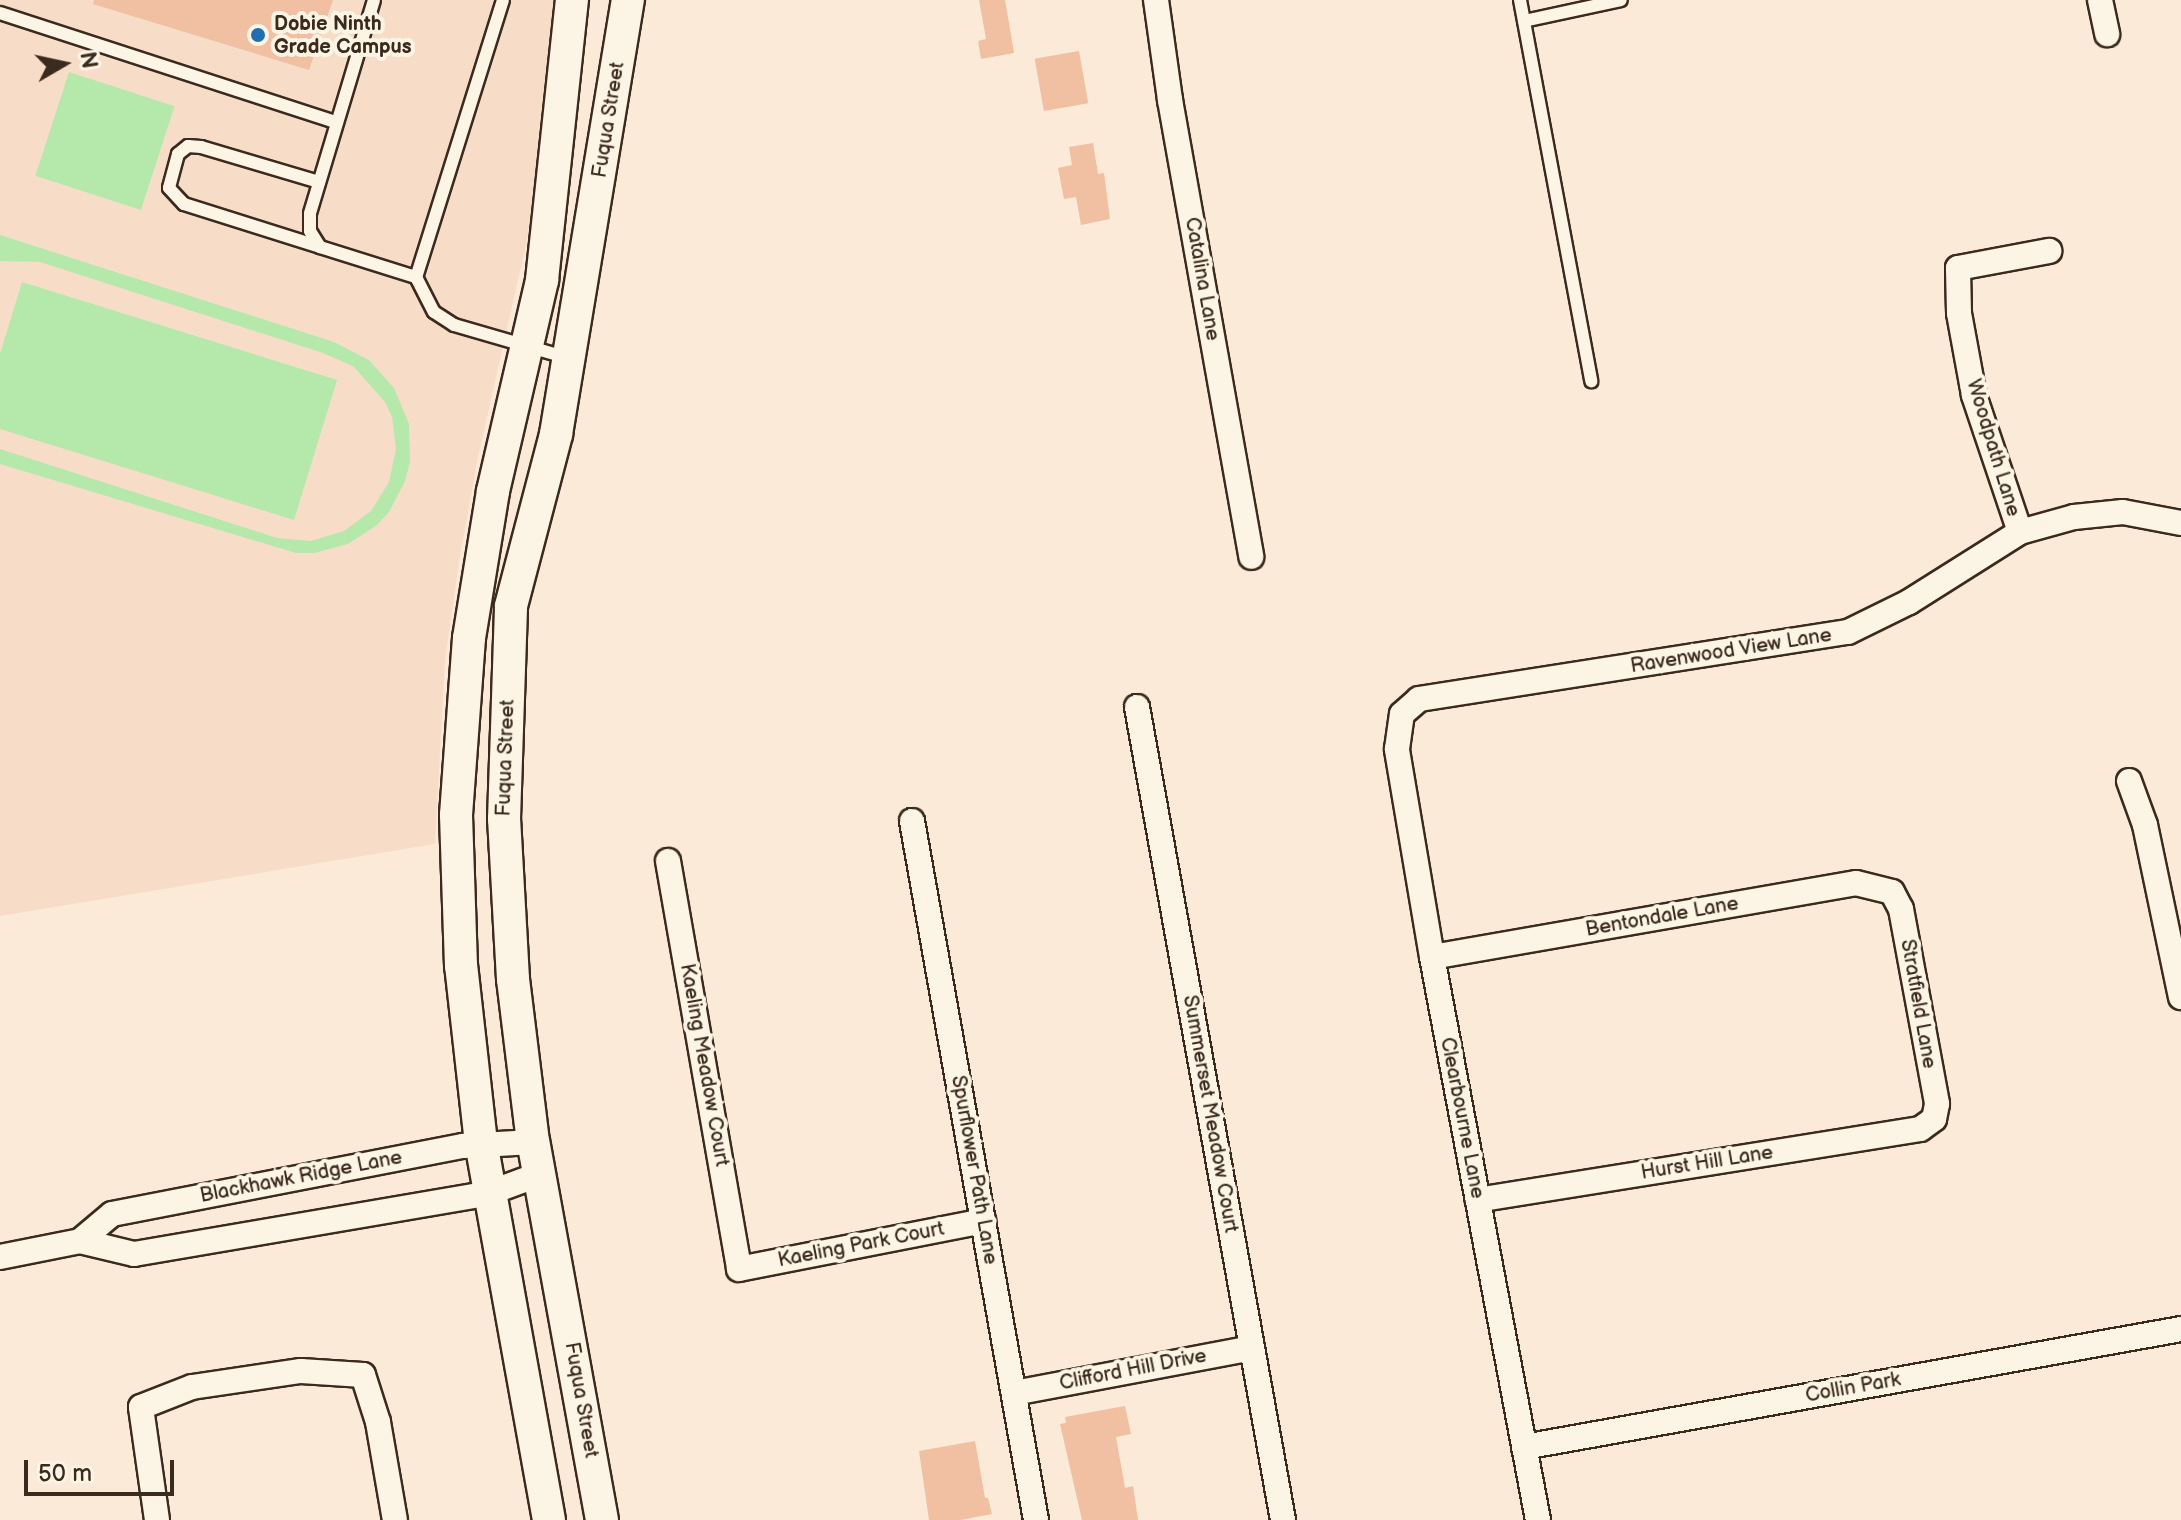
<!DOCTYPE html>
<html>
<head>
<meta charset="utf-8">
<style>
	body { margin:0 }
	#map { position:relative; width:2181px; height:1520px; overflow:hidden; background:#faead7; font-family:"Balsamiq Sans",sans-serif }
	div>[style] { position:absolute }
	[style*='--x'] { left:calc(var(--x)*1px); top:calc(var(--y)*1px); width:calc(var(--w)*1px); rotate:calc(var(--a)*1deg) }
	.built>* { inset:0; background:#f7ddc7 }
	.green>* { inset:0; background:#b4e9ab; transform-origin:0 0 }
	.building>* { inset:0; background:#f1bfa1; transform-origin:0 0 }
	.roads { filter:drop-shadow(2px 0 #3b2a1e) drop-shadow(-2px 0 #3b2a1e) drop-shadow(0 2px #3b2a1e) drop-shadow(0 -2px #3b2a1e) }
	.service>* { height:12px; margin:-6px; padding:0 6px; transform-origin:6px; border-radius:6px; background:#fcf5e5 }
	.minor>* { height:24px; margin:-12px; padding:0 12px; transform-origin:12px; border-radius:12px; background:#fcf5e5 }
	.secondary>* { height:32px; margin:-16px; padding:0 16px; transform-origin:16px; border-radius:16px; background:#fcf5e5 }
	.dots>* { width:22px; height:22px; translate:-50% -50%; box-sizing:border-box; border:4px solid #fcf5e5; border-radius:50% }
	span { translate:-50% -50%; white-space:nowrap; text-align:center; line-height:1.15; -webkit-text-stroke:8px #fcf5e5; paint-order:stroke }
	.poi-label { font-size:20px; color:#3b2a1e; font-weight:700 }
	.left { translate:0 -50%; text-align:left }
	.street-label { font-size:20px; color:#3b2a1e }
	.north { position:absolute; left:24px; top:24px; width:80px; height:80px; -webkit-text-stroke:6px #fcf5e5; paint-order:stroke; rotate:81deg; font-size:22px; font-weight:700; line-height:32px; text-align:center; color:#3b2a1e }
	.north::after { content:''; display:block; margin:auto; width:28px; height:36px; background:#3b2a1e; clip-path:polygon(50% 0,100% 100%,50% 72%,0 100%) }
	.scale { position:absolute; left:24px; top:1460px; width:150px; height:36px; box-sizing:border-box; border:4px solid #3b2a1e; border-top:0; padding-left:10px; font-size:24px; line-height:28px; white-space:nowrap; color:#3b2a1e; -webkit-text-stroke:6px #fcf5e5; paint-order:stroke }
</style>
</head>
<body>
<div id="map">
	<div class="built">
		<div style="clip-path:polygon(0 0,558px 0,545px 126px,526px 245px,478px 457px,459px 562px,445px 661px,435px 844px,0 916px)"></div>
	</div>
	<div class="green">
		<div style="left:69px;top:72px;width:111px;height:109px;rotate:18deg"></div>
		<div style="clip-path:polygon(0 235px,334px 342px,369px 360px,394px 388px,409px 424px,410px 462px,405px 481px,389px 512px,377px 525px,348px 544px,314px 553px,296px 553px,0 464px,0 449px,277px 538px,311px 541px,344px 531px,371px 511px,389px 482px,396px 449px,392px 417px,385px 402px,353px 366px,323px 353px,40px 262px,0 261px)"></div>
		<div style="clip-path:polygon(22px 282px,337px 380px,294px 520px,0 429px,0 354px)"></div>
	</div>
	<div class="building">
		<div style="clip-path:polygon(94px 0,333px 0,309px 70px,93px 4px)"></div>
		<div style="clip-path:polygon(979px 0,1005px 0,1014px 53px,981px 59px,978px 41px,986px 39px)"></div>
		<div style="left:1079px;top:51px;width:53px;height:45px;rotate:80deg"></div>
		<div style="clip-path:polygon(1093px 143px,1098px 174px,1104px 173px,1110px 219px,1081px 225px,1076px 197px,1064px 199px,1058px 168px,1072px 165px,1069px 147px)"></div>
		<div style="clip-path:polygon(1125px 1406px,1131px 1434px,1116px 1437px,1125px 1488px,1133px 1486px,1138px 1520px,1082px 1520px,1060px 1424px,1066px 1423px,1065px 1417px)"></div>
		<div style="clip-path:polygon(975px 1441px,985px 1498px,988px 1498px,992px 1514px,960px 1520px,929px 1520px,919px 1451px)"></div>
	</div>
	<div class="roads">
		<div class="service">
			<div style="--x:374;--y:0;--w:223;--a:106.7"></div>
			<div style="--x:310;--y:214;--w:17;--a:90"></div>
			<div style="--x:310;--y:231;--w:19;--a:58"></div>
			<div style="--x:320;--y:247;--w:101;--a:17.4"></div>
			<div style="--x:503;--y:0;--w:290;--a:107.4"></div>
			<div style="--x:416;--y:277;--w:39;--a:63"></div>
			<div style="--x:434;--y:312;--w:24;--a:33"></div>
			<div style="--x:454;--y:325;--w:119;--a:16.1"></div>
			<div style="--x:1520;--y:0;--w:388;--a:79.4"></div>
			<div style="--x:0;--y:13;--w:353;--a:18"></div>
			<div style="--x:1524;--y:21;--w:99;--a:-12.2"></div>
			<div style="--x:319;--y:182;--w:123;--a:-163.5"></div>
			<div style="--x:201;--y:147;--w:13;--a:-176"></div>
			<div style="--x:188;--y:146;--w:13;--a:141"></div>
			<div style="--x:178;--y:154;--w:35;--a:105"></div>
			<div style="--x:169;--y:188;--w:22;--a:47"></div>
			<div style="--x:184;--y:204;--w:143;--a:17.5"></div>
		</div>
		<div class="minor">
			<div style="--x:1156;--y:0;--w:101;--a:82"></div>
			<div style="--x:1170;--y:100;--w:464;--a:79.9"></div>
			<div style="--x:2100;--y:0;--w:35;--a:78"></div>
			<div style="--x:2020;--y:532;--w:145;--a:-108.6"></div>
			<div style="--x:1974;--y:395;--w:83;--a:-100.4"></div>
			<div style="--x:1959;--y:313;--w:45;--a:-91.3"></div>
			<div style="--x:1958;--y:268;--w:93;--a:-10.6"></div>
			<div style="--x:1137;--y:707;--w:826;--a:79.82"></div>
			<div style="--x:2129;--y:781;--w:47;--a:70"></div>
			<div style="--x:2145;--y:825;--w:176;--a:78.2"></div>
			<div style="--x:912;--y:821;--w:710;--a:79.94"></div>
			<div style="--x:668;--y:861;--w:414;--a:80.1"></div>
			<div style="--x:739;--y:1269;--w:249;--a:-11.1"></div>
			<div style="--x:1432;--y:957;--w:430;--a:-9.9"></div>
			<div style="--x:1856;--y:883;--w:37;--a:14"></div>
			<div style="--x:1892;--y:892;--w:19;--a:62"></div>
			<div style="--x:1901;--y:909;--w:198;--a:79.5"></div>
			<div style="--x:1937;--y:1104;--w:15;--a:101"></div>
			<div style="--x:1934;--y:1119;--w:17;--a:144"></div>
			<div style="--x:1920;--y:1129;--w:448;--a:170.9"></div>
			<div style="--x:80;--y:1241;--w:42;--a:-40.2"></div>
			<div style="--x:112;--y:1214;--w:358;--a:-11"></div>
			<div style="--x:463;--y:1146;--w:70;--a:-3.3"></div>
			<div style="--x:0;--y:1257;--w:82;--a:-11.3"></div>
			<div style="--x:80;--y:1241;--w:56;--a:13.5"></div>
			<div style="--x:134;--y:1254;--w:360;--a:-9.7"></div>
			<div style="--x:489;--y:1193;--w:54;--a:-20.4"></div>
			<div style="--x:1014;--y:1393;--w:242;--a:-10.7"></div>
			<div style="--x:1524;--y:1447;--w:668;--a:-10.18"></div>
			<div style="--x:157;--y:1520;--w:114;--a:-98.1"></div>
			<div style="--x:141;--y:1407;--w:55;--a:-21.4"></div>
			<div style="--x:192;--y:1387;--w:110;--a:-8.4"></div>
			<div style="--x:301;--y:1371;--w:62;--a:3.7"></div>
			<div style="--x:363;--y:1375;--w:49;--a:72.3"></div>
			<div style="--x:378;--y:1422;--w:99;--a:80.2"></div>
			<div style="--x:1538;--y:1520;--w:573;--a:-100.66"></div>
			<div style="--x:1432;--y:957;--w:211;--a:-99.6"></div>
			<div style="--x:1397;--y:749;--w:35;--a:-82"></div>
			<div style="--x:1402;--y:714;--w:23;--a:-41"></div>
			<div style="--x:1419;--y:699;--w:434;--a:-8.9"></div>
			<div style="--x:1848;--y:632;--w:68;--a:-26.2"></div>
			<div style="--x:1909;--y:602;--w:131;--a:-32.2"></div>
			<div style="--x:2020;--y:532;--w:56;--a:-15.5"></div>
			<div style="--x:2074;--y:517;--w:49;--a:-5.8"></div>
			<div style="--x:2123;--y:512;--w:59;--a:10.7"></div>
		</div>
		<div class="secondary">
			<div style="--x:549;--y:1520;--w:383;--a:-100.2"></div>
			<div style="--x:481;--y:1143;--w:178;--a:-96.4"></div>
			<div style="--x:461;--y:966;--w:151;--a:-91.9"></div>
			<div style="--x:456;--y:815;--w:177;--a:-85.8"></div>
			<div style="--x:469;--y:638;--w:149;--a:-80.7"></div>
			<div style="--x:493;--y:491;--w:217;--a:-76.9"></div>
			<div style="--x:542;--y:280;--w:282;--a:-83.9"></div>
			<div style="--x:602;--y:1520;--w:384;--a:-100.3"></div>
			<div style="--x:533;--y:1142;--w:164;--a:-97"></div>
			<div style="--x:513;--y:979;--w:160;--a:-93.2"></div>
			<div style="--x:504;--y:819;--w:213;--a:-88.1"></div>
			<div style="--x:511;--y:606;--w:178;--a:-75.3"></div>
			<div style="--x:556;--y:434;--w:440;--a:-80.6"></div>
		</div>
	</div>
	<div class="dots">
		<div style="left:258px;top:35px;background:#1f6fb2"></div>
	</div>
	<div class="poi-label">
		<span class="left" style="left:274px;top:36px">Dobie Ninth<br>Grade Campus</span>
	</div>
	<div class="street-label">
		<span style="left:609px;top:120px;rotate:-81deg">Fuqua Street</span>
		<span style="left:1202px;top:279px;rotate:80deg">Catalina Lane</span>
		<span style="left:1993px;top:448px;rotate:73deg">Woodpath Lane</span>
		<span style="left:1731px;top:651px;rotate:-9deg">Ravenwood View Lane</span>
		<span style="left:506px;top:758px;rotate:-88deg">Fuqua Street</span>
		<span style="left:1662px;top:917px;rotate:-10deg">Bentondale Lane</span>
		<span style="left:1918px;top:1004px;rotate:80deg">Stratfield Lane</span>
		<span style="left:704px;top:1065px;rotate:80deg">Kaeling Meadow Court</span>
		<span style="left:1210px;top:1114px;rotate:80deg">Summerset Meadow Court</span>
		<span style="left:1462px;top:1118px;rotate:79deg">Clearbourne Lane</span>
		<span style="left:1707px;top:1163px;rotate:-9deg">Hurst Hill Lane</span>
		<span style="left:974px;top:1170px;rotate:80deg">Spurflower Path Lane</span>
		<span style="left:301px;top:1177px;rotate:-11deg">Blackhawk Ridge Lane</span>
		<span style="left:861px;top:1245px;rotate:-11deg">Kaeling Park Court</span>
		<span style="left:1133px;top:1370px;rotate:-11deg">Clifford Hill Drive</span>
		<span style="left:1853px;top:1388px;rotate:-10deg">Collin Park</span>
		<span style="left:581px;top:1400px;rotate:80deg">Fuqua Street</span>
	</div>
	<div class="north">N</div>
	<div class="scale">50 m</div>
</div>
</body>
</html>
